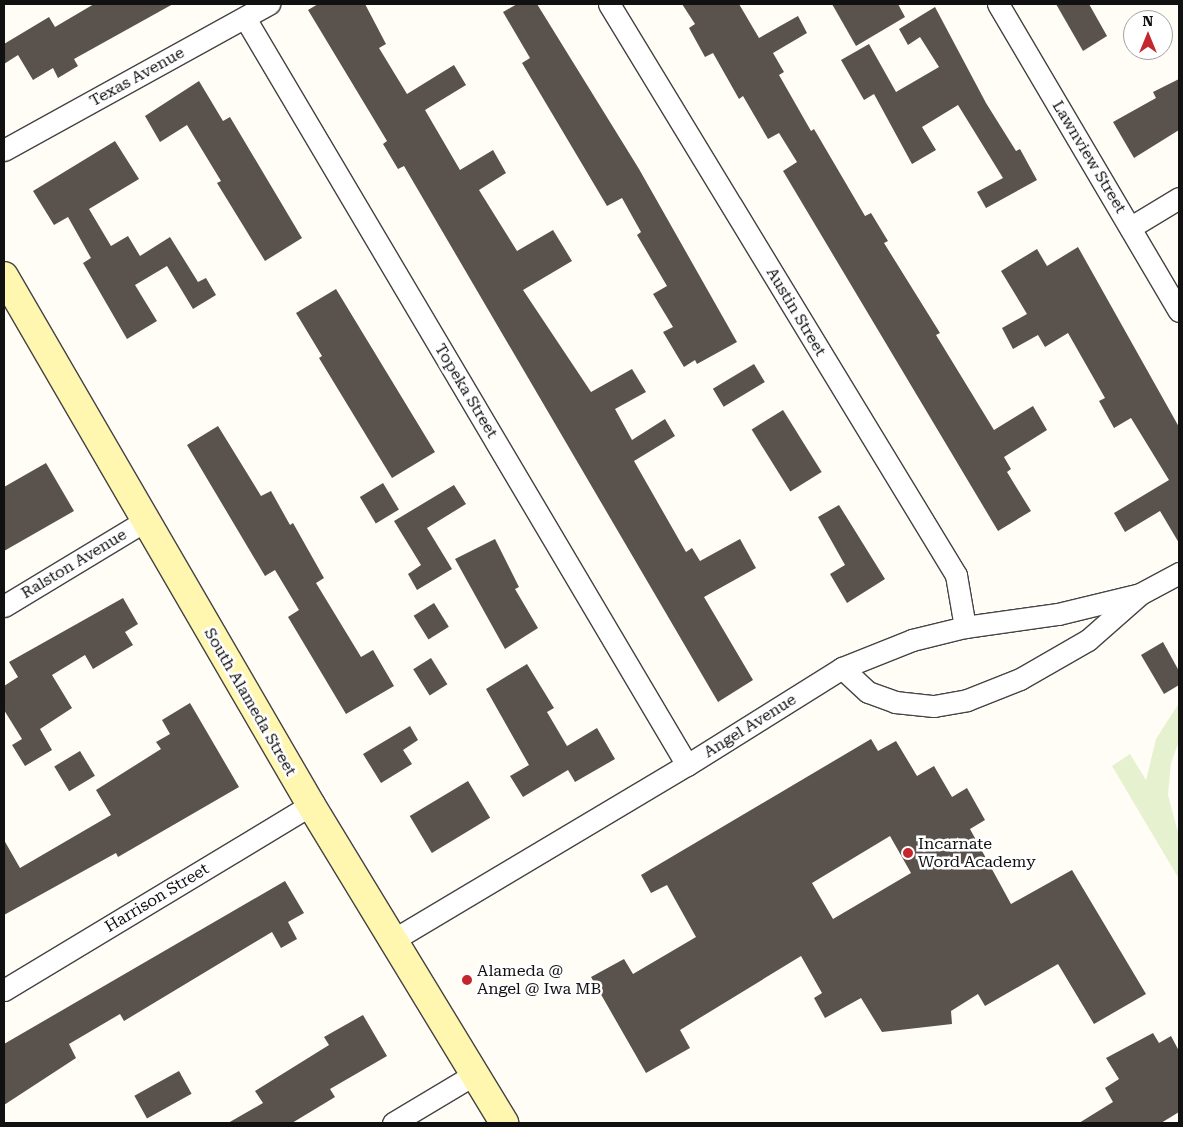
<!DOCTYPE html>
<html>
<head>
<meta charset="utf-8">
<style>
	body { margin:0 }
	#map { position:relative; width:1183px; height:1127px; overflow:hidden; background:#fffdf5; font-family:"Roboto Serif",serif }
	div>[style] { position:absolute }
	[style*='--x'] { left:calc(var(--x)*1px); top:calc(var(--y)*1px); width:calc(var(--w)*1px); rotate:calc(var(--a)*1deg) }
	.pitch>* { inset:0; background:#e6f2cf }
	.building>* { inset:0; background:#5a524d; transform-origin:0 0 }
	.roads { filter:drop-shadow(1px 0 #444) drop-shadow(-1px 0 #444) drop-shadow(0 1px #444) drop-shadow(0 -1px #444) }
	.minor>* { height:21px; margin:-10.5px; padding:0 10.5px; transform-origin:10.5px; border-radius:10.5px; background:#fff }
	.secondary>* { height:28px; margin:-14px; padding:0 14px; transform-origin:14px; border-radius:14px; background:#fff6b0 }
	.dots>* { width:14px; height:14px; translate:-50% -50%; box-sizing:border-box; border:2px solid #fff; border-radius:50% }
	span { translate:-50% -50%; white-space:nowrap; text-align:center; line-height:1.15; -webkit-text-stroke:5px #fff; paint-order:stroke }
	.street-label { font-size:16px; color:#111 }
	.poi-label { font-size:16px; color:#111 }
	.left { translate:0 -50%; text-align:left }
	.frame { position:absolute; inset:0; border:5px solid #111; pointer-events:none }
	.north { position:absolute; left:1123px; top:10px; width:50px; height:50px; box-sizing:border-box; background:#fff; border:1px solid #a0a0a0; border-radius:50%; rotate:0deg; font-size:14px; font-weight:700; line-height:20px; text-align:center; color:#111 }
	.north::after { content:''; display:block; margin:auto; width:18px; height:22px; background:#c4262e; clip-path:polygon(50% 0,100% 100%,50% 72%,0 100%) }
</style>
</head>
<body>
<div id="map">
	<div class="pitch">
		<div style="clip-path:polygon(1179px 703px,1179px 741px,1171px 763px,1168px 795px,1179px 836px,1179px 879px,1112px 766px,1130px 754px,1146px 780px,1156px 739px)"></div>
	</div>
	<div class="building">
		<div style="clip-path:polygon(94px 4px,173px 4px,74px 59px,78px 66px,58px 78px,53px 68px,33px 80px,18px 55px,4px 64px,4px 44px,49px 17px,55px 27px)"></div>
		<div style="clip-path:polygon(318px 4px,365px 4px,386px 44px,379px 48px,407px 94px,454px 65px,466px 85px,425px 110px,460px 170px,493px 150px,506px 173px,479px 190px,517px 251px,553px 230px,572px 261px,523px 290px,591px 392px,632px 369px,646px 392px,615px 409px,632px 440px,665px 419px,675px 436px,634px 461px,686px 552px,692px 548px,700px 561px,740px 539px,756px 568px,704px 597px,753px 680px,718px 702px,404px 166px,398px 169px,383px 144px,387px 141px,308px 10px)"></div>
		<div style="clip-path:polygon(517px 4px,537px 4px,639px 169px,737px 342px,697px 364px,695px 360px,684px 367px,663px 332px,673px 327px,653px 294px,667px 286px,637px 235px,641px 232px,622px 198px,607px 206px,522px 63px,530px 58px,503px 12px)"></div>
		<div style="clip-path:polygon(682px 4px,739px 4px,759px 38px,798px 16px,807px 33px,773px 53px,784px 72px,779px 75px,811px 131px,814px 129px,865px 216px,871px 213px,888px 241px,884px 243px,940px 333px,936px 335px,994px 430px,1033px 406px,1047px 430px,1004px 457px,1011px 469px,1007px 472px,1031px 511px,998px 531px,783px 171px,797px 162px,779px 133px,768px 139px,743px 96px,739px 99px,713px 53px,705px 57px,689px 28px,695px 24px)"></div>
		<div style="clip-path:polygon(832px 4px,898px 4px,905px 17px,856px 46px)"></div>
		<div style="clip-path:polygon(1056px 4px,1089px 4px,1107px 36px,1083px 51px)"></div>
		<div style="clip-path:polygon(935px 7px,986px 103px,1016px 151px,1020px 149px,1037px 180px,986px 208px,977px 192px,1003px 178px,958px 105px,922px 127px,936px 150px,912px 164px,874px 94px,864px 100px,841px 60px,869px 44px,896px 92px,939px 67px,920px 37px,908px 45px,899px 29px)"></div>
		<div style="clip-path:polygon(1179px 79px,1179px 130px,1134px 158px,1113px 122px,1156px 98px,1153px 92px)"></div>
		<div style="clip-path:polygon(199px 81px,223px 121px,230px 117px,302px 238px,265px 261px,217px 183px,221px 181px,187px 125px,160px 142px,145px 116px)"></div>
		<div style="clip-path:polygon(115px 141px,139px 179px,89px 209px,111px 246px,128px 236px,140px 256px,170px 237px,198px 282px,206px 278px,216px 295px,193px 309px,167px 266px,135px 285px,157px 321px,127px 339px,83px 263px,91px 258px,68px 217px,54px 225px,33px 191px)"></div>
		<div style="clip-path:polygon(1078px 247px,1179px 427px,1179px 543px,1160px 511px,1125px 532px,1114px 513px,1169px 480px,1131px 418px,1114px 428px,1099px 401px,1105px 398px,1068px 333px,1045px 347px,1038px 335px,1013px 349px,1002px 328px,1027px 314px,1001px 271px,1037px 249px,1047px 266px)"></div>
		<div style="clip-path:polygon(336px 289px,435px 452px,392px 478px,319px 358px,322px 356px,296px 313px)"></div>
		<div style="left:754px;top:364px;width:21px;height:48px;rotate:59deg"></div>
		<div style="left:783px;top:410px;width:73px;height:37px;rotate:58deg"></div>
		<div style="clip-path:polygon(218px 426px,261px 496px,271px 491px,290px 525px,293px 523px,324px 578px,316px 583px,361px 657px,373px 650px,394px 686px,346px 714px,288px 617px,299px 610px,275px 570px,265px 576px,187px 445px)"></div>
		<div style="clip-path:polygon(46px 463px,74px 511px,4px 551px,4px 487px)"></div>
		<div style="left:383px;top:483px;width:31px;height:27px;rotate:59deg"></div>
		<div style="clip-path:polygon(454px 485px,466px 504px,427px 528px,452px 569px,417px 590px,408px 574px,421px 565px,394px 521px)"></div>
		<div style="clip-path:polygon(839px 505px,885px 579px,847px 603px,830px 574px,845px 565px,818px 517px)"></div>
		<div style="clip-path:polygon(495px 539px,519px 587px,515px 589px,538px 628px,505px 649px,455px 559px)"></div>
		<div style="clip-path:polygon(123px 598px,138px 624px,125px 632px,133px 645px,93px 669px,85px 655px,52px 675px,72px 708px,40px 729px,52px 750px,25px 766px,12px 745px,22px 739px,4px 710px,4px 686px,18px 677px,9px 662px)"></div>
		<div style="left:434px;top:603px;width:28px;height:24px;rotate:58deg"></div>
		<div style="clip-path:polygon(1163px 642px,1179px 671px,1179px 685px,1164px 694px,1141px 655px)"></div>
		<div style="left:431px;top:658px;width:31px;height:21px;rotate:58deg"></div>
		<div style="clip-path:polygon(527px 664px,554px 708px,547px 712px,567px 746px,597px 728px,615px 759px,575px 782px,568px 770px,523px 797px,510px 776px,529px 765px,486px 689px)"></div>
		<div style="clip-path:polygon(190px 703px,239px 787px,118px 857px,116px 853px,4px 915px,4px 840px,20px 868px,111px 815px,96px 790px,161px 749px,156px 742px,170px 734px,162px 720px)"></div>
		<div style="clip-path:polygon(410px 726px,418px 740px,403px 750px,412px 764px,381px 783px,363px 754px)"></div>
		<div style="clip-path:polygon(evenodd,871px 739px,878px 751px,896px 741px,917px 776px,934px 766px,952px 797px,967px 788px,985px 820px,970px 829px,1011px 904px,1072px 870px,1146px 994px,1094px 1024px,1058px 964px,985px 1006px,978px 994px,951px 1011px,952px 1024px,882px 1032px,861px 998px,825px 1018px,814px 998px,822px 993px,801px 956px,680px 1030px,690px 1048px,646px 1073px,591px 977px,624px 959px,633px 974px,696px 937px,667px 885px,651px 893px,641px 875px,871px 739px,890px 836px,911px 873px,833px 919px,812px 883px,890px 836px)"></div>
		<div style="left:80px;top:751px;width:29px;height:30px;rotate:59deg"></div>
		<div style="left:468px;top:781px;width:43px;height:68px;rotate:59deg"></div>
		<div style="clip-path:polygon(285px 881px,304px 913px,288px 922px,297px 939px,281px 948px,272px 932px,124px 1021px,120px 1014px,69px 1044px,76px 1058px,4px 1105px,4px 1044px)"></div>
		<div style="clip-path:polygon(363px 1015px,387px 1056px,330px 1089px,335px 1097px,292px 1123px,228px 1123px,263px 1103px,255px 1091px,329px 1045px,324px 1037px)"></div>
		<div style="clip-path:polygon(1153px 1033px,1159px 1043px,1171px 1036px,1179px 1051px,1179px 1112px,1161px 1123px,1079px 1123px,1113px 1102px,1105px 1088px,1119px 1079px,1106px 1058px)"></div>
		<div style="left:179px;top:1071px;width:26px;height:51px;rotate:61deg"></div>
	</div>
	<div class="roads">
		<div class="minor">
			<div style="--x:609;--y:4;--w:668;--a:58.71"></div>
			<div style="--x:956;--y:575;--w:53;--a:80.2"></div>
			<div style="--x:998;--y:4;--w:356;--a:59.5"></div>
			<div style="--x:245;--y:18;--w:868;--a:59.39"></div>
			<div style="--x:4;--y:150;--w:303;--a:-28.9"></div>
			<div style="--x:1131;--y:227;--w:56;--a:-31.1"></div>
			<div style="--x:4;--y:606;--w:165;--a:-31.1"></div>
			<div style="--x:842;--y:668;--w:35;--a:43"></div>
			<div style="--x:868;--y:692;--w:29;--a:20"></div>
			<div style="--x:895;--y:702;--w:39;--a:6"></div>
			<div style="--x:934;--y:706;--w:34;--a:-10"></div>
			<div style="--x:967;--y:700;--w:57;--a:-21.6"></div>
			<div style="--x:1020;--y:679;--w:78;--a:-29.8"></div>
			<div style="--x:1088;--y:640;--w:69;--a:-41.5"></div>
			<div style="--x:1140;--y:594;--w:44;--a:-28.3"></div>
			<div style="--x:393;--y:940;--w:342;--a:-30.8"></div>
			<div style="--x:687;--y:765;--w:183;--a:-32"></div>
			<div style="--x:842;--y:668;--w:75;--a:-21.8"></div>
			<div style="--x:912;--y:640;--w:55;--a:-13.8"></div>
			<div style="--x:965;--y:627;--w:94;--a:-8"></div>
			<div style="--x:1058;--y:614;--w:84;--a:-13.7"></div>
			<div style="--x:4;--y:990;--w:358;--a:-31.1"></div>
			<div style="--x:393;--y:1123;--w:96;--a:-30.9"></div>
		</div>
		<div class="secondary">
			<div style="--x:4;--y:276;--w:612;--a:59.87"></div>
			<div style="--x:311;--y:805;--w:372;--a:58.7"></div>
		</div>
	</div>
	<div class="dots">
		<div style="left:908px;top:853px;background:#c4262e"></div>
		<div style="left:467px;top:980px;background:#c4262e"></div>
	</div>
	<div class="street-label">
		<span style="left:137px;top:77px;rotate:-29deg">Texas Avenue</span>
		<span style="left:1089px;top:157px;rotate:59deg">Lawnview Street</span>
		<span style="left:796px;top:312px;rotate:59deg">Austin Street</span>
		<span style="left:466px;top:391px;rotate:59deg">Topeka Street</span>
		<span style="left:74px;top:564px;rotate:-31deg">Ralston Avenue</span>
		<span style="left:250px;top:702px;rotate:60deg">South Alameda Street</span>
		<span style="left:750px;top:726px;rotate:-32deg">Angel Avenue</span>
		<span style="left:157px;top:898px;rotate:-31deg">Harrison Street</span>
	</div>
	<div class="poi-label">
		<span class="left" style="left:918px;top:853px">Incarnate<br>Word Academy</span>
		<span class="left" style="left:477px;top:980px">Alameda @<br>Angel @ Iwa MB</span>
	</div>
	<div class="frame"></div>
	<div class="north">N</div>
</div>
</body>
</html>
